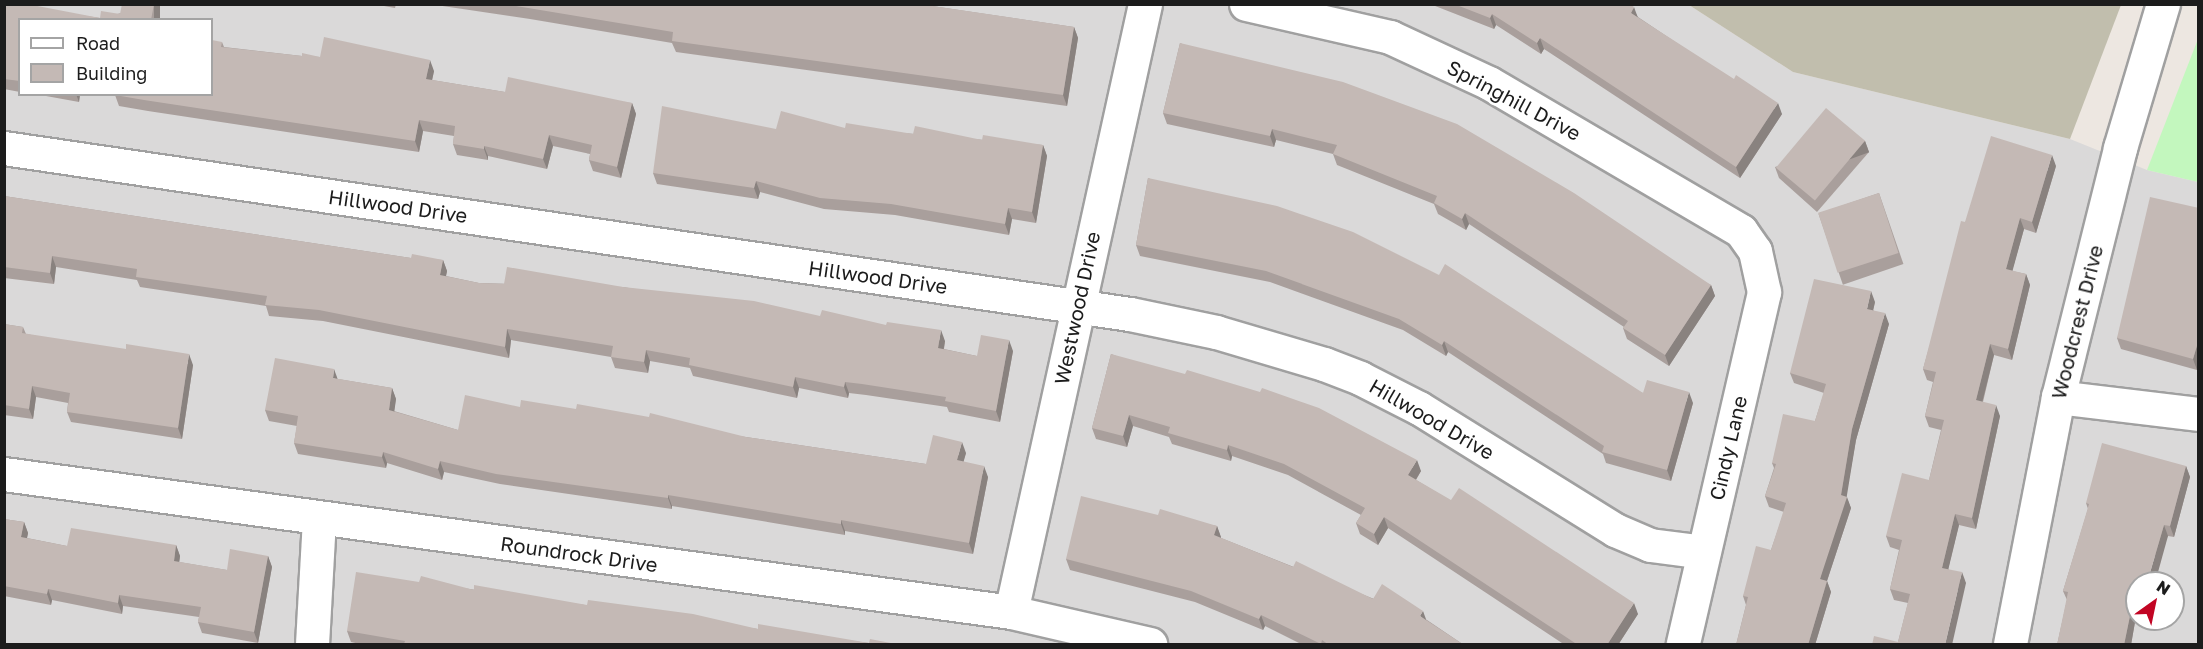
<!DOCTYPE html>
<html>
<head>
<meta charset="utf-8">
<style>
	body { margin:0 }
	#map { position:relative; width:2203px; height:649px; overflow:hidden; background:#ede7e1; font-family:"Golos Text",sans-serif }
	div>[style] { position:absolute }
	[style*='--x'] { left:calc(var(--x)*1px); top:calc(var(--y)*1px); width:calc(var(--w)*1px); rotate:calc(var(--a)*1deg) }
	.residential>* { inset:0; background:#dad9d9 }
	.construction>* { inset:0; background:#c1bead }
	.park>* { inset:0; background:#c3f7be }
	.roads { filter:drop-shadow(2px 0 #a0a0a0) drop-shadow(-2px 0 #a0a0a0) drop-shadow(0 2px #a0a0a0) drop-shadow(0 -2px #a0a0a0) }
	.minor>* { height:33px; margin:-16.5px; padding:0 16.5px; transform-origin:16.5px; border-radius:16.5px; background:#fff }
	.wall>* { inset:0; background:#a99f9c; transform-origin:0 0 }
	.shaded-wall>* { inset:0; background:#89827f; transform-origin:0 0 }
	.building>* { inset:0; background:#c4b9b5; transform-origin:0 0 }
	span { translate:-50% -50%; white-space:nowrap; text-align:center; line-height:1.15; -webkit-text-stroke:5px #fff; paint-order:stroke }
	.street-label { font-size:20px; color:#1c1c1c }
	.frame { position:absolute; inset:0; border:6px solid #1c1c1c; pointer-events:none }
	.legend { position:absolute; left:18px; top:18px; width:195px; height:78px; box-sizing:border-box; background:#fff; border:2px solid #a4a4a4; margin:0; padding:8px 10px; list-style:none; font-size:18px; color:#1c1c1c }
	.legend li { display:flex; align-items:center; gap:12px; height:30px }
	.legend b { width:30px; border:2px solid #a4a4a4 }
	.north { position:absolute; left:2125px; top:571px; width:60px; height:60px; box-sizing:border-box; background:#fff; border:2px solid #a4a4a4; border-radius:50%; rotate:33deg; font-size:16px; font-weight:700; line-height:24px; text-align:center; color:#1c1c1c }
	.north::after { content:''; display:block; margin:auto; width:21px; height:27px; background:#c20524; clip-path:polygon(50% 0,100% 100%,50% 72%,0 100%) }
</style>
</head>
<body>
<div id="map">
	<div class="residential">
		<div style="clip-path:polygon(evenodd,4px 5px,1689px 5px,1793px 72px,2070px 139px,2147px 170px,2198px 182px,2198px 644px,5px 644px,4px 5px,20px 20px,212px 20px,212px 94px,20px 94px,20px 20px,4px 5px,2137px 583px,2173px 583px,2173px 619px,2137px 619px,2137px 583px)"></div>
	</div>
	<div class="construction">
		<div style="clip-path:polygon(1689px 5px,2121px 5px,2070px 139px,1793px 72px)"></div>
	</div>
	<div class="park">
		<div style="clip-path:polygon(2198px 39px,2198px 182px,2147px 170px)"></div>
	</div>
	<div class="roads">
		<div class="minor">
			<div style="--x:1246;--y:4;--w:148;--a:12.9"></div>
			<div style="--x:1390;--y:37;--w:109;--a:24.9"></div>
			<div style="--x:1489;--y:83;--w:292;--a:30.4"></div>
			<div style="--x:1741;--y:231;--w:24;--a:55"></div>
			<div style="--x:1755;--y:251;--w:42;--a:77.6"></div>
			<div style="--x:1764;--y:292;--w:361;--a:103"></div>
			<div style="--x:4;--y:148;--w:1138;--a:8.39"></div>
			<div style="--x:1130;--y:314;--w:88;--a:11.8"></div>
			<div style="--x:1216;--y:332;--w:113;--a:16.5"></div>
			<div style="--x:1324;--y:364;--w:39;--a:21"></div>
			<div style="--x:1360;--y:378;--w:66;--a:27"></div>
			<div style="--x:1419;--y:408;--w:231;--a:31.9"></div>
			<div style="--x:1615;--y:530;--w:38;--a:23"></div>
			<div style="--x:1650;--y:545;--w:54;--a:7.4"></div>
			<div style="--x:2058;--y:397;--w:141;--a:6.9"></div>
			<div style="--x:4;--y:474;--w:1016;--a:7.8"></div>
			<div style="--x:1011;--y:612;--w:143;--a:13"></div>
			<div style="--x:1011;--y:612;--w:623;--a:-77.57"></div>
			<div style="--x:312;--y:644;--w:125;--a:-86.8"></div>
			<div style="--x:2010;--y:644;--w:252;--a:-79"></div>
			<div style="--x:2058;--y:397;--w:257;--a:-76"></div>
			<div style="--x:2120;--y:148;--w:150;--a:-73.4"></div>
		</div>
	</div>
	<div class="wall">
		<div style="clip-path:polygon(4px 4px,100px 18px,160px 4px,157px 20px,20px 20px,20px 92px,4px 89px)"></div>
		<div style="clip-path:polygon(373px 4px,396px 4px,395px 8px)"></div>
		<div style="clip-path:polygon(429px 4px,919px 4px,1074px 27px,1078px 38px,1067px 106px,676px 52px,672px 43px,530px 19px)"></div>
		<div style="clip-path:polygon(1430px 4px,1630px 4px,1638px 17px,1782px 114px,1740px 178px,1544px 49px,1541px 54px,1496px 25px,1494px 29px)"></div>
		<div style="clip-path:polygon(222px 42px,224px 47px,302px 56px,320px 57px,434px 71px,432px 80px,505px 92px,632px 103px,636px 114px,621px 178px,593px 171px,589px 160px,590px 154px,553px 146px,547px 169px,488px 156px,488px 160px,457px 155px,453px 144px,454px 136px,423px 131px,419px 152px,148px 111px,119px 106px,115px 95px)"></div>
		<div style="clip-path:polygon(1180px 43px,1711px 285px,1715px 296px,1669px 366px,1627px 339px,1623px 328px,1624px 327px,1469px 224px,1466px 230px,1438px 214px,1434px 204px,1337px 165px,1333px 154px,1276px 140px,1274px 147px,1167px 124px,1163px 113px)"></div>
		<div style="clip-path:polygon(35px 94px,80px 94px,79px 102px)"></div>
		<div style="clip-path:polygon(845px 128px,1043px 145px,1047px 156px,1036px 223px,1012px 219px,1009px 235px,895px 215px,824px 209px,760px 192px,758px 199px,657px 184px,653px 173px,776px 129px)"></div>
		<div style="clip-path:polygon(1865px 141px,1869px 152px,1817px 212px,1779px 178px,1775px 167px)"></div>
		<div style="clip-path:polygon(2056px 166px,2036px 233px,2024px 229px,2012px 271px,2026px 274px,2030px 285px,2012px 360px,1994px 355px,1983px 402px,2000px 416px,1976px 529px,1959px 525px,1948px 569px,1966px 583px,1898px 642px,1908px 603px,1894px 600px,1890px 589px,1899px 550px,1890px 547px,1886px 536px,1929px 480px,1941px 430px,1929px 427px,1925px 416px,1933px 382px,1927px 380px,1923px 369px,1965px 222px)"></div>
		<div style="clip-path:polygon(1148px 178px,1643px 393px,1693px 403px,1671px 481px,1606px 463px,1603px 454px,1448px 352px,1446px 356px,1403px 330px,1270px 282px,1140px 256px,1136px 245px)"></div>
		<div style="left:1879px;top:193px;width:75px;height:64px;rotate:71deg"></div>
		<div style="clip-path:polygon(4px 196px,411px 258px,443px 260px,447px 271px,446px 276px,479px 283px,623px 287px,945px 341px,944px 349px,977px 356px,1013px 351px,1000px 422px,949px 412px,947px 407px,866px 395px,849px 393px,848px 398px,799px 388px,797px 398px,693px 376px,690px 368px,650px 361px,648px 373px,615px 368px,611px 357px,511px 340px,509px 358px,323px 321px,269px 316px,266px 306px,140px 287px,137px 280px,56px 267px,54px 284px,4px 278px)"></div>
		<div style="clip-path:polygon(2199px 208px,2199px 365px,2197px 370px,2121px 349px,2117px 338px)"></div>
		<div style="clip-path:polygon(1875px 302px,1873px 310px,1889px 324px,1856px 440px,1846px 496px,1851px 508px,1827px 581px,1831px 592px,1815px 645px,1736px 645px,1746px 605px,1743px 596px,1771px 550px,1784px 512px,1769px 507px,1765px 496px,1774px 468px,1772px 463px,1815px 421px,1824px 393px,1794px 383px,1790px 373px)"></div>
		<div style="clip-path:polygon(4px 324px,23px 327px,26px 334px,193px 365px,182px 439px,71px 422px,67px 412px,68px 403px,36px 397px,33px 419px,4px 415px)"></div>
		<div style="clip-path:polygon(1111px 354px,1421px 471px,1416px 480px,1638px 614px,1618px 645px,1565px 645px,1388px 528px,1378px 545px,1360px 534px,1356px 523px,1361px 515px,1288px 475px,1232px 456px,1231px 461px,1172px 444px,1169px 437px,1133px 426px,1127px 447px,1096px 439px,1092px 428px)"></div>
		<div style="clip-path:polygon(338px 379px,392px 388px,396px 399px,394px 411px,458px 430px,520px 407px,746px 437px,926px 464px,966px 453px,963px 462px,988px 477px,973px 554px,845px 531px,845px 535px,672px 506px,672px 509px,500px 484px,444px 472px,442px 480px,387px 463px,386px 468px,298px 454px,294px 443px,297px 426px,269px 421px,265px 410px)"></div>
		<div style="clip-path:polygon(2186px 466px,2190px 477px,2174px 537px,2168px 536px,2137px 583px,2137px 619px,2144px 619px,2143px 624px,2135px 622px,2131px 645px,2057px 645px,2067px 600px,2063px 591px,2088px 509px,2086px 503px)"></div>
		<div style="clip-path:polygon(1158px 515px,1217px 526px,1221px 538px,1427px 620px,1464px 645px,1303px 645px,1265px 626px,1263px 630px,1195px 602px,1070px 570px,1066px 559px)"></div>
		<div style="clip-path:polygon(4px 519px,24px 522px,28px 533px,27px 538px,67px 546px,176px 545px,180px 556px,179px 562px,227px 570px,268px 556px,272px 567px,258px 643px,202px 633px,198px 622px,199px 617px,123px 606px,122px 614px,52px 600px,51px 605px,4px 596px)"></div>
		<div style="clip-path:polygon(419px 582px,758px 629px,869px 643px,901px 645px,364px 645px,351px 642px,347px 631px)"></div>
	</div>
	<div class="shaded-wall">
		<div style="left:154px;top:4px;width:6px;height:16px"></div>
		<div style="clip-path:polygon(1634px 7px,1638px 18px,1631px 13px)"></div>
		<div style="clip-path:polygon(1492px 14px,1496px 25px,1494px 29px,1490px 18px)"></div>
		<div style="clip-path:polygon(1074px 27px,1078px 38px,1067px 106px,1063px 95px)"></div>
		<div style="clip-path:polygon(1540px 38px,1544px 49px,1541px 54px,1537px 43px)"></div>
		<div style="clip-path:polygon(430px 60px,434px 71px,430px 90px,426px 79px)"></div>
		<div style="clip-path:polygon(76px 94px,80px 94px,79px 102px)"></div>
		<div style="clip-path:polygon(632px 103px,636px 114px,621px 178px,617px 167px)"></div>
		<div style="clip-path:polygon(1778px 103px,1782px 114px,1740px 178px,1736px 167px)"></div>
		<div style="clip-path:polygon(419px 120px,423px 131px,419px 152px,415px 141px)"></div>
		<div style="clip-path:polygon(1272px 129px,1276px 140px,1274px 147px,1270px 136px)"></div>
		<div style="clip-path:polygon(549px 135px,553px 146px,547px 169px,543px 159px)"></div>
		<div style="left:1865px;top:141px;width:12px;height:79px;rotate:70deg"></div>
		<div style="clip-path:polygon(1043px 145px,1047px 156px,1036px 223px,1032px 212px)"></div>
		<div style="clip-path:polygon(484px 146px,488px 156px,488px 160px,484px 149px)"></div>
		<div style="clip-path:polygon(2052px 155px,2056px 166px,2036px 233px,2032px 222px)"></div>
		<div style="clip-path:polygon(756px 181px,760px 192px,758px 199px,754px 188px)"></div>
		<div style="clip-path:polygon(1008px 208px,1012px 219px,1009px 235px,1005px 224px)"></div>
		<div style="clip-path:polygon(1465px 213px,1469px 224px,1466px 230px,1462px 219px)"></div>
		<div style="clip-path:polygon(2020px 218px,2024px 229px,2010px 280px,2006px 269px)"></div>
		<div style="clip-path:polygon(52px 256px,56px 267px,54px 284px,50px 273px)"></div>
		<div style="clip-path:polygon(443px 260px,447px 271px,444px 286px,440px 275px)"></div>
		<div style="clip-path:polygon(2026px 274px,2030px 285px,2012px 360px,2008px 349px)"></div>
		<div style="clip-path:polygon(1711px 285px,1715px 296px,1669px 366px,1665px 355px)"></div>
		<div style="clip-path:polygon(1871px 291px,1875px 302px,1871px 320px,1867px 309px)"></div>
		<div style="clip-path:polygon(1885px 313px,1889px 324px,1856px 440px,1846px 501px,1847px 497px,1851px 508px,1824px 590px,1820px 579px,1841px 495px,1852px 429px)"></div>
		<div style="clip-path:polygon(507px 329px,511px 340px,509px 358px,505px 347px)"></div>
		<div style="clip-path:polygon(941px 330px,945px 341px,942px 359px,938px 348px)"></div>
		<div style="clip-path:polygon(2199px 339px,2199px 365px,2197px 370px,2193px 359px)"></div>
		<div style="clip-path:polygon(1009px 340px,1013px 351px,1000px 422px,996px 411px)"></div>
		<div style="clip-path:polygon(1444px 341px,1448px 352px,1446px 356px,1442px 345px)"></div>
		<div style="clip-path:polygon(1990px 344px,1994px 355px,1980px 411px,1976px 400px)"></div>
		<div style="clip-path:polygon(646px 350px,650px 361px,648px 373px,644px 362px)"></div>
		<div style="clip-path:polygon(189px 354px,193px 365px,182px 439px,178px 428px)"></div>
		<div style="clip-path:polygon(334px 369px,338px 380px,333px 378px)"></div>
		<div style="clip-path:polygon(795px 377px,799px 388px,797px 398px,793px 387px)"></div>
		<div style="clip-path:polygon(845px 382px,849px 393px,848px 398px,844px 387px)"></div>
		<div style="clip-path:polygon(32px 386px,36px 397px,33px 419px,29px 409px)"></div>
		<div style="clip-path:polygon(392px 388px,396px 399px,393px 421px,389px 410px)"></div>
		<div style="clip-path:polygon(1689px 392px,1693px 403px,1671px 481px,1667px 470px)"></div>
		<div style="clip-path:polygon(1996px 405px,2000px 416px,1976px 529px,1972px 518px)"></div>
		<div style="clip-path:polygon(1129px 415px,1133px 426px,1127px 447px,1123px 436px)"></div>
		<div style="clip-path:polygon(962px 442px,966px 453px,961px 471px,957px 460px)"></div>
		<div style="clip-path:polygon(1228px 445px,1232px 456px,1231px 461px,1227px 450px)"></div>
		<div style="clip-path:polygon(383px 452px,387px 463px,386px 468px,382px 457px)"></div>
		<div style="clip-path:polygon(1417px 460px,1421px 471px,1412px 486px,1408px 475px)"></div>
		<div style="clip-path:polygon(440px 461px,444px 472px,442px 480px,438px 469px)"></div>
		<div style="clip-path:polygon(984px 466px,988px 477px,973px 554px,969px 543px)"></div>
		<div style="clip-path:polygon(2186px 466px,2190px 477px,2174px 537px,2170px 526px)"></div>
		<div style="clip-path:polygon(668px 495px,672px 506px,672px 509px,668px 498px)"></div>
		<div style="clip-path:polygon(1955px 514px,1959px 525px,1946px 579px,1942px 568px)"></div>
		<div style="clip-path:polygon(1384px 517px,1388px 528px,1378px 545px,1374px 534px)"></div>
		<div style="clip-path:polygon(841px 520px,845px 531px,845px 535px,841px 524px)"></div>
		<div style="clip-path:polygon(24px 522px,28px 533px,25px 548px,21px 537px)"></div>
		<div style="clip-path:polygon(2164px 525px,2168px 536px,2155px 583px,2147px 583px)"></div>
		<div style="clip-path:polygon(1217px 526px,1221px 537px,1218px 546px,1214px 535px)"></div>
		<div style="clip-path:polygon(176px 545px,180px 556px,178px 572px,174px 561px)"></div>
		<div style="clip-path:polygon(268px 556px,272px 567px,258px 643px,254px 632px)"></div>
		<div style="clip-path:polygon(1962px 572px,1966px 583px,1952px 645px,1945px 645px)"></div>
		<div style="clip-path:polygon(1827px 581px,1831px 592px,1815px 645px,1808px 645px)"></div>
		<div style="clip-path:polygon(48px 589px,52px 600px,51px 605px,47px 594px)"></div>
		<div style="clip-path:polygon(119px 595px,123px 606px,122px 614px,118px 603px)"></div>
		<div style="clip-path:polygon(1634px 603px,1638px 614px,1618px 645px,1607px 645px)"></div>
		<div style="clip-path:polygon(1423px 611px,1427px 622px,1420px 616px)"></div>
		<div style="clip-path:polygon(2131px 611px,2135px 622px,2131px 645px,2124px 645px)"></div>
		<div style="clip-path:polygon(1261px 615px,1265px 626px,1263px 630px,1259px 619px)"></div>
	</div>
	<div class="building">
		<div style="clip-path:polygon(4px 4px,27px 4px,100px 18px,101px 11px,120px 14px,122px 4px,154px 4px,151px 20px,20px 20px,20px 81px,4px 79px)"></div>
		<div style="clip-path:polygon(504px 4px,919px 4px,1074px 27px,1063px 95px,672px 41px,673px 32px)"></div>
		<div style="clip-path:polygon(1454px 4px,1630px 4px,1634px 7px,1631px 13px,1734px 79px,1736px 75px,1778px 103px,1736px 167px,1540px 38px,1537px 43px,1492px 14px,1490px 18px)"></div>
		<div style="clip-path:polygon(324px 37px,430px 60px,426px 79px,505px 92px,508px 77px,632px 103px,617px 167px,589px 160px,592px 145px,549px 135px,543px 159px,484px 146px,484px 149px,453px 144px,455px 126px,419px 120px,415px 141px,144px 100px,115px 95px,212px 94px,212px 40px,222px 42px,221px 47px,302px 56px,302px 53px,320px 57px)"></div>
		<div style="clip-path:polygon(1180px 43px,1343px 82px,1457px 124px,1574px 193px,1711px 285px,1665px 355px,1623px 328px,1628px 321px,1465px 213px,1462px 219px,1434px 203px,1437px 196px,1333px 154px,1337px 145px,1272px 129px,1270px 136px,1163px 113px)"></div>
		<div style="clip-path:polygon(662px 106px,776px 129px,781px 111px,845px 128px,846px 123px,913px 134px,915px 126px,982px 140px,983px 135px,1043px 145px,1032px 212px,1008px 208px,1005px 224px,891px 204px,820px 198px,756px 181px,754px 188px,653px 173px)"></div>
		<div style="left:1826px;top:108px;width:51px;height:78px;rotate:40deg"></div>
		<div style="clip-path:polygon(1991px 136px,2052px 155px,2032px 222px,2020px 218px,2006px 269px,2026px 274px,2008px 349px,1990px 344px,1976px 400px,1996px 405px,1972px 518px,1955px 514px,1942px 568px,1962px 572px,1945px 645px,1872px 645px,1874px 636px,1898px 642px,1910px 594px,1890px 589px,1902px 540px,1886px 536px,1902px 473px,1929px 480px,1944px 420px,1925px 416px,1936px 372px,1923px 369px,1961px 221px,1965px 222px)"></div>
		<div style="clip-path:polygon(1148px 178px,1277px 206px,1353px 232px,1439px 275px,1445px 264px,1643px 393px,1647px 380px,1689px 392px,1667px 470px,1602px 452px,1604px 446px,1444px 341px,1442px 345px,1399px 319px,1266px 271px,1136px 245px)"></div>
		<div style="left:1879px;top:193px;width:63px;height:64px;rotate:72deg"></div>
		<div style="clip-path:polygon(4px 196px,411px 258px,412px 254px,443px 260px,440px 275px,479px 283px,504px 284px,507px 267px,623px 287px,754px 301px,820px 316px,822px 310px,886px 325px,887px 322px,941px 330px,938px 348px,977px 356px,981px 335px,1009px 340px,996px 411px,945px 401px,946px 397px,862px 384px,845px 382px,844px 387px,795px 377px,793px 387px,689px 365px,690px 358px,646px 350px,644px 362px,611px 357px,613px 346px,507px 329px,505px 347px,319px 310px,265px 305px,267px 296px,136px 277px,137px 269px,52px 256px,50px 273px,4px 267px)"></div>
		<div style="clip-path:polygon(2150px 197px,2199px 208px,2199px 339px,2193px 359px,2117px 338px)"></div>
		<div style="clip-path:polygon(1814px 279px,1871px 291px,1867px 309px,1885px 313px,1852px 429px,1841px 495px,1847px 497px,1820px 579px,1827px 581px,1808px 645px,1736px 645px,1748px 597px,1743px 596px,1756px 546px,1771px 550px,1786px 503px,1765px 496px,1776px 464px,1772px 463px,1783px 414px,1815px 421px,1826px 384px,1790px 373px)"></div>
		<div style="clip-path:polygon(4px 324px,23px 327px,22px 333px,126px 349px,126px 344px,189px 354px,178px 428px,67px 412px,70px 393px,32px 386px,29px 409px,4px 405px)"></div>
		<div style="clip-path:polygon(1111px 354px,1185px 374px,1187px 370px,1260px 392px,1262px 388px,1319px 408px,1417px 460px,1408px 475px,1451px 500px,1459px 488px,1634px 603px,1607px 645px,1578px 645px,1384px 517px,1374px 534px,1356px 523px,1365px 508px,1284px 464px,1228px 445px,1227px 450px,1168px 433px,1170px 427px,1129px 415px,1123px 436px,1092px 428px)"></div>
		<div style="clip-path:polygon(275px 358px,334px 369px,333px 378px,392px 388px,389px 410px,458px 430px,465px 395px,520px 407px,521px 400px,576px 409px,577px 404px,649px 417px,650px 413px,746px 437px,926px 464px,933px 435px,962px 442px,957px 460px,984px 466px,969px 543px,841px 520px,841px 524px,668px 495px,668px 498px,496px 474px,440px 461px,438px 469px,383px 452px,382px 457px,294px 443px,298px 416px,265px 410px)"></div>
		<div style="clip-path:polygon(2102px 443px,2186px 466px,2170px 526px,2164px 525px,2147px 583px,2137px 583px,2137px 612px,2131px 611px,2124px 645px,2057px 645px,2068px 592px,2063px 591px,2089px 504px,2086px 503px)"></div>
		<div style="clip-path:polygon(1081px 496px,1158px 515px,1160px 509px,1217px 526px,1214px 535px,1293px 567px,1296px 561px,1373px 599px,1382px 584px,1423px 611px,1420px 616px,1464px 645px,1329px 645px,1322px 640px,1321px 644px,1261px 615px,1259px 619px,1191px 591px,1066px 559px)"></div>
		<div style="clip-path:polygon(4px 519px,24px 522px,21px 537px,67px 546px,71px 528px,176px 545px,174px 561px,227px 570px,230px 549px,268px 556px,254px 632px,198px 622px,201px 607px,119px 595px,118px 603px,48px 589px,47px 594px,4px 586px)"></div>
		<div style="clip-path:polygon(356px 572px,419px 582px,421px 576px,474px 590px,474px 585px,587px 605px,588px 600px,693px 614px,758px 629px,758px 624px,869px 643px,870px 639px,901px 645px,405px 645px,404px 644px,405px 641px,347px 631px)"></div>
	</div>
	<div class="street-label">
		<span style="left:1514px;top:100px;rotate:28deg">Springhill Drive</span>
		<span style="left:398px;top:206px;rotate:8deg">Hillwood Drive</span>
		<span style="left:878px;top:277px;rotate:8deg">Hillwood Drive</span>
		<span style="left:1077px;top:308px;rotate:-78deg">Westwood Drive</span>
		<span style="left:2077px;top:322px;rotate:-76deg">Woodcrest Drive</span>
		<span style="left:1432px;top:419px;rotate:30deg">Hillwood Drive</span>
		<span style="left:1728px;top:448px;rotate:-77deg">Cindy Lane</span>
		<span style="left:579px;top:554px;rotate:8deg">Roundrock Drive</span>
	</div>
	<div class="frame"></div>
	<ul class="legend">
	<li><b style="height:8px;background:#fff"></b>Road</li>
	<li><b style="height:16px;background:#c4b9b5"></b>Building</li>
	</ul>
	<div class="north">N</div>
</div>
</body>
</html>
